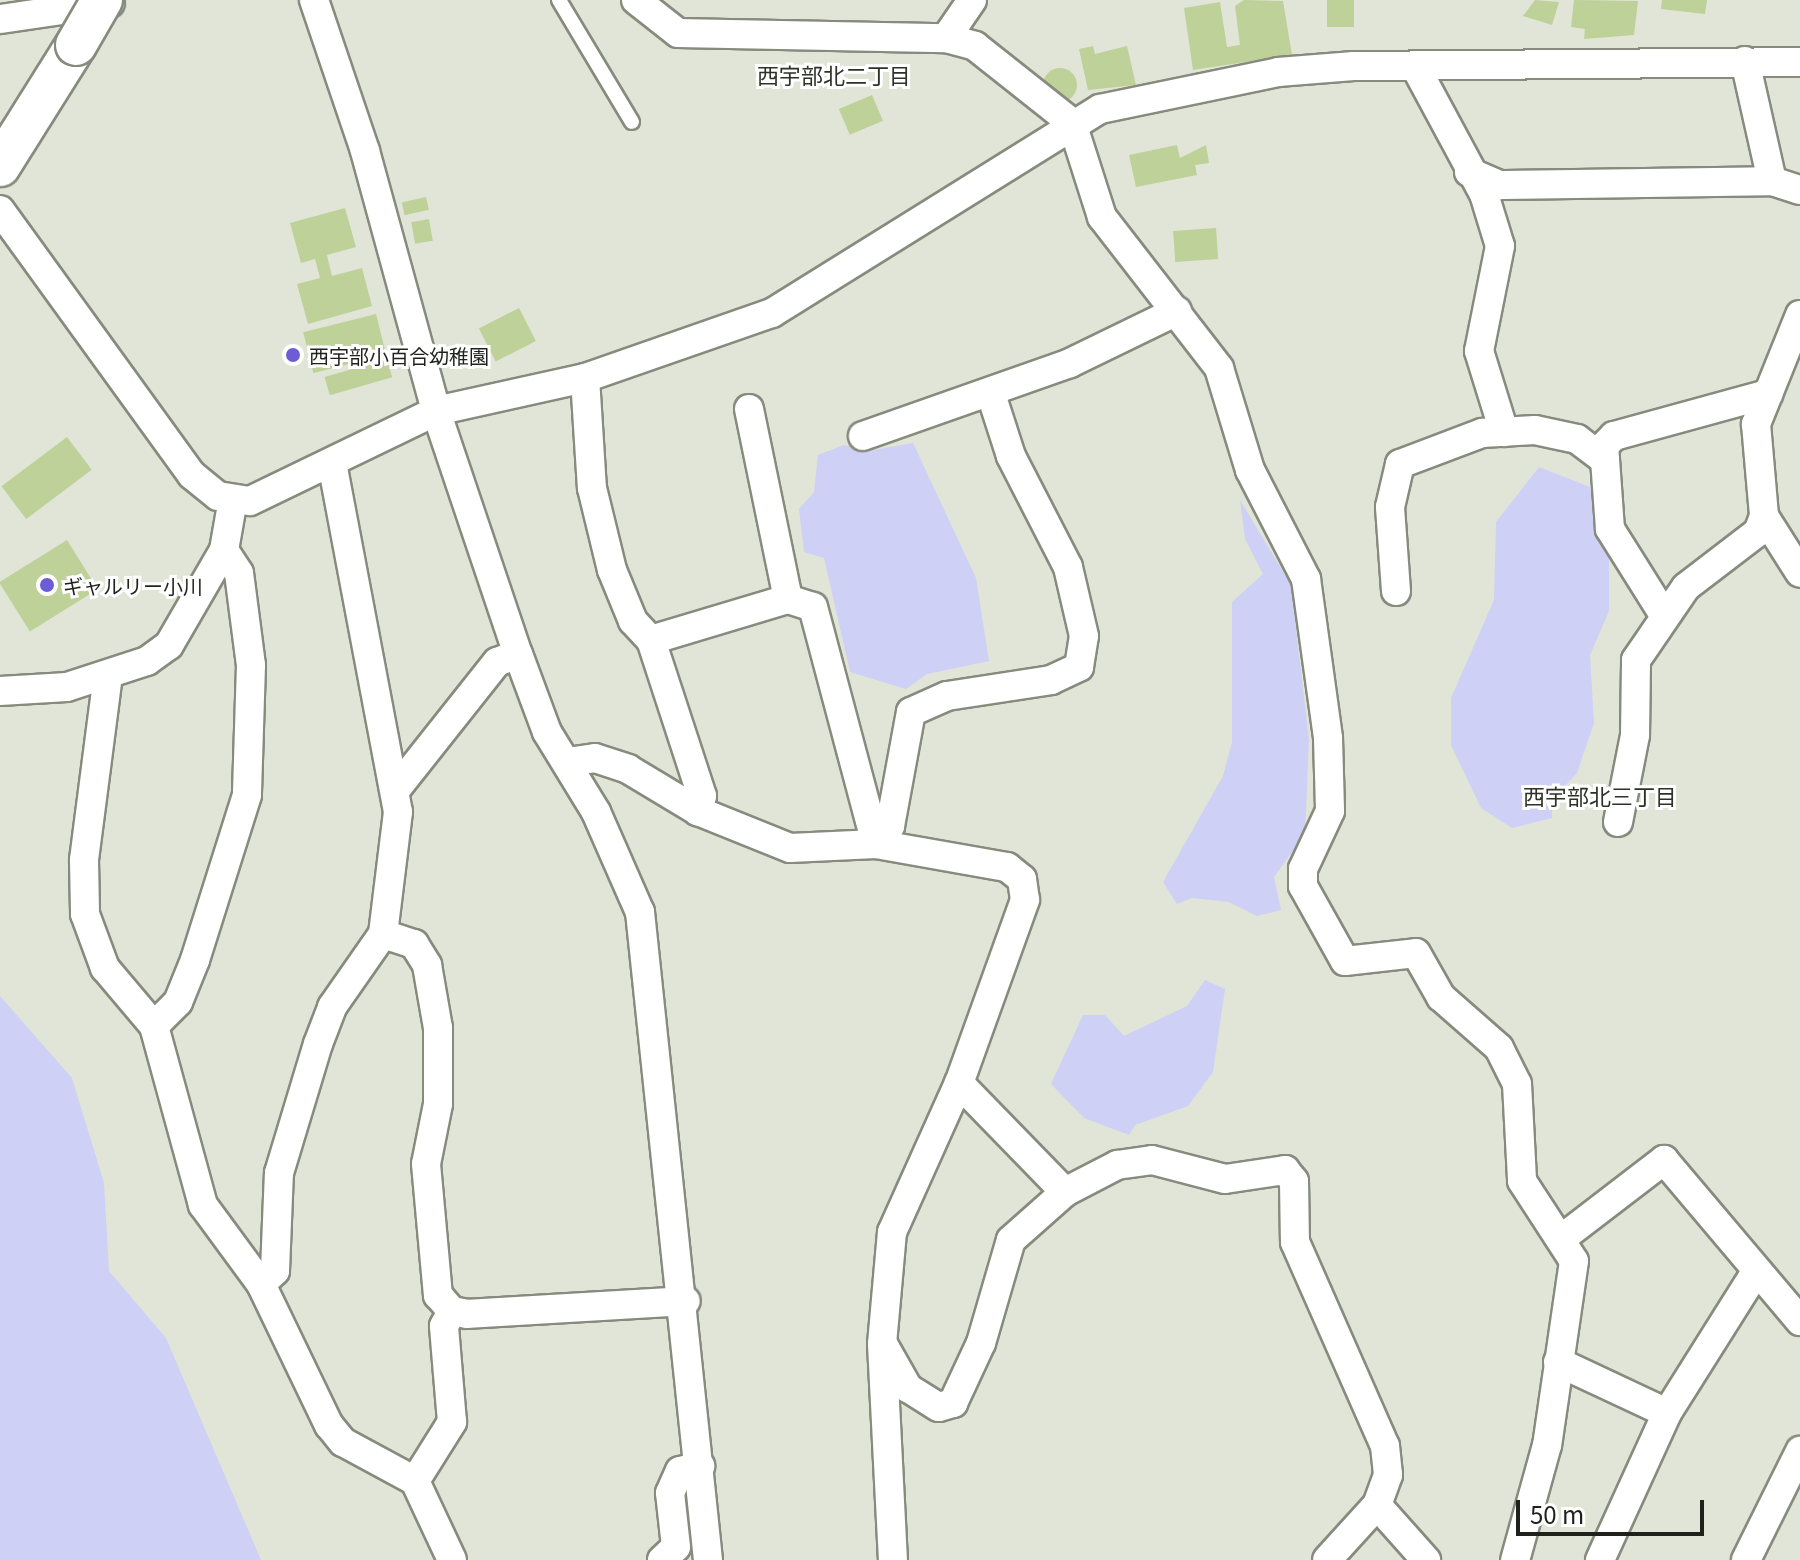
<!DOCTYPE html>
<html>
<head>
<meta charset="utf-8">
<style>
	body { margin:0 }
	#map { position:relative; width:1800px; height:1560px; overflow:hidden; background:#e0e5d7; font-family:Georgia,"Noto Sans JP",serif }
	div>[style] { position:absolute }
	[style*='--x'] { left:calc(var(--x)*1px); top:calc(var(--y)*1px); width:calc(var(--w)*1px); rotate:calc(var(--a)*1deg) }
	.green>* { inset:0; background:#cfd0f5 }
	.building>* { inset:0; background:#bed198; transform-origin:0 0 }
	.round { border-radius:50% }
	.roads { filter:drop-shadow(2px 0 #868b7e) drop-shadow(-2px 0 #868b7e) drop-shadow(0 2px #868b7e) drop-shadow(0 -2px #868b7e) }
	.lane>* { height:14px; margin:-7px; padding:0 7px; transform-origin:7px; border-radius:7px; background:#fff }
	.street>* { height:28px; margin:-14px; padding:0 14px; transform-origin:14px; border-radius:14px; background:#fff }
	.secondary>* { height:40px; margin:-20px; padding:0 20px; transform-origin:20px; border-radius:20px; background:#fff }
	.bridges { filter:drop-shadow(2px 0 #868b7e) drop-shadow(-2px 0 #868b7e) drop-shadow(0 2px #868b7e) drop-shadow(0 -2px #868b7e) }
	.secondary-bridge>* { height:40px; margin:-20px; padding:0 20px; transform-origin:20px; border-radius:20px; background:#fff }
	.dots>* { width:22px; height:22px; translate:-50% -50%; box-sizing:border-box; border:4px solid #fff; border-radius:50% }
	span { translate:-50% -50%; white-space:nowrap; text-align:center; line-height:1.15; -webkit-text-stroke:6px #fff; paint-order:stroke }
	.poi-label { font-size:20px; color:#1f211b }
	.left { translate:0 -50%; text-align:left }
	.neighbourhood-label { font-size:22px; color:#2d3126 }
	.scale { position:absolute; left:1516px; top:1500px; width:188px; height:36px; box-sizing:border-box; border:4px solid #1f211b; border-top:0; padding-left:10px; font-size:24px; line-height:28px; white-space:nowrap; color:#1f211b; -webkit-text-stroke:6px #fff; paint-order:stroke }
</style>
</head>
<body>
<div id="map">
	<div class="green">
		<div style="clip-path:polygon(913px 443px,976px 578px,989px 661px,927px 674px,906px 689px,850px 672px,824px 558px,804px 552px,799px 509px,814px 492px,818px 455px,844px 445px,868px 451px)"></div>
		<div style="clip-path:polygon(1539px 467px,1590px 487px,1609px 557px,1609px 611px,1590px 655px,1594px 723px,1577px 773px,1552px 800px,1552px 818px,1512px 828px,1481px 808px,1451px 745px,1451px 698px,1494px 600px,1496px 522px)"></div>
		<div style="clip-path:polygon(1240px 500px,1291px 585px,1309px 740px,1305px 834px,1274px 877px,1281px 910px,1257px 916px,1229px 902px,1192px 898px,1177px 904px,1163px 882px,1223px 776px,1232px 742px,1232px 602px,1263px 574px,1245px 539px)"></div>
		<div style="clip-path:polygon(1205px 980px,1225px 989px,1213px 1072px,1188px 1106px,1135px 1125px,1129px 1135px,1084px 1118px,1051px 1084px,1083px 1015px,1105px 1015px,1124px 1036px,1187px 1006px)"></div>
		<div style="clip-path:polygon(0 996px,72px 1078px,104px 1183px,109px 1271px,166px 1338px,261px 1560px,0 1560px)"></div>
	</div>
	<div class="building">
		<div style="clip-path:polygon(1244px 0,1283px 1px,1292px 55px,1193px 70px,1184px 8px,1220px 2px,1227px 47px,1240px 45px,1235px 6px)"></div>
		<div style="left:1327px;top:0;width:27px;height:27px"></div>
		<div style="clip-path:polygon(1535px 0,1559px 2px,1552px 25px,1523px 16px)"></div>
		<div style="clip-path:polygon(1574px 0,1638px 1px,1634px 35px,1584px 39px,1585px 29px,1571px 27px)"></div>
		<div style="clip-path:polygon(1662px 0,1707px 0,1705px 14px,1661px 9px)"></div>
		<div style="clip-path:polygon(1093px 46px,1095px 54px,1127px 46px,1136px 85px,1088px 90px,1079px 49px)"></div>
		<div class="round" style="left:1043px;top:68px;width:34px;height:34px"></div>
		<div style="left:872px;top:95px;width:28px;height:36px;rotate:67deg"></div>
		<div style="clip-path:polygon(1177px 145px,1180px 158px,1206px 145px,1209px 163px,1195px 165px,1197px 175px,1136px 187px,1129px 155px)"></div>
		<div style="left:426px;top:197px;width:13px;height:25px;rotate:77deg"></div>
		<div style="clip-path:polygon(345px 208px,356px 247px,327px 255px,332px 276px,362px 268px,372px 306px,308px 324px,297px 284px,320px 278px,315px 259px,301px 263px,290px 223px)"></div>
		<div style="left:429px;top:219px;width:22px;height:18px;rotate:80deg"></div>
		<div style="left:1216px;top:228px;width:31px;height:43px;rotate:86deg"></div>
		<div style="left:519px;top:308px;width:37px;height:45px;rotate:63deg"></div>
		<div style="left:376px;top:314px;width:42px;height:75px;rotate:76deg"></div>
		<div style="left:387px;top:359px;width:19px;height:65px;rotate:74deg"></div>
		<div style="left:67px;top:437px;width:41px;height:82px;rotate:53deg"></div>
		<div style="left:67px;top:540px;width:58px;height:80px;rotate:58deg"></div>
	</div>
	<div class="roads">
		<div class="lane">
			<div style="--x:559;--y:0;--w:142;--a:59.1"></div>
		</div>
		<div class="street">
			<div style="--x:314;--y:0;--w:159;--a:71.3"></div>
			<div style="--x:365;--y:151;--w:270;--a:74.7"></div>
			<div style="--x:436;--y:411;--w:256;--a:71.4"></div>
			<div style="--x:518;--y:654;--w:83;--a:69.6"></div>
			<div style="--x:547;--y:732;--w:94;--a:58.5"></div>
			<div style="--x:596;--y:812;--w:109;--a:66.3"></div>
			<div style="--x:640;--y:912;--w:652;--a:84.01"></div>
			<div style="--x:636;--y:0;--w:53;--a:38.2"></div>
			<div style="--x:678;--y:33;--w:268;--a:1.1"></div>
			<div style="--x:946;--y:38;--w:30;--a:15"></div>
			<div style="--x:975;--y:46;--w:124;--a:38.4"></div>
			<div style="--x:1072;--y:123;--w:99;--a:72.3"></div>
			<div style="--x:1102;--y:217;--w:191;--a:52.2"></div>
			<div style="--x:1219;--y:368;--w:107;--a:73.1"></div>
			<div style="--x:1250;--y:470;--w:123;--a:62.8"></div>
			<div style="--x:1306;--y:579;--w:161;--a:82.1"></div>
			<div style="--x:1328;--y:738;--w:73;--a:88.4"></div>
			<div style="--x:1330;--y:811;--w:64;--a:115"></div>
			<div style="--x:1303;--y:869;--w:17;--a:90"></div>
			<div style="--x:1303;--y:886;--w:86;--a:60.8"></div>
			<div style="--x:1345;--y:961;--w:71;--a:-6.4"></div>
			<div style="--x:1416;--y:953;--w:51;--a:60.4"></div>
			<div style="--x:1441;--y:997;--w:77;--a:41.3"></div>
			<div style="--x:1499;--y:1048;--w:40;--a:63.4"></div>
			<div style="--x:1517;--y:1084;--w:97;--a:87"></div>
			<div style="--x:1522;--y:1181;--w:95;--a:57"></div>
			<div style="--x:1574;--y:1261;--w:186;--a:98.3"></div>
			<div style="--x:1547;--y:1445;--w:119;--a:105.5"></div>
			<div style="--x:0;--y:19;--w:111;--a:-8.3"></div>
			<div style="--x:946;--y:38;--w:46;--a:-55.6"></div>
			<div style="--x:1745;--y:61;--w:123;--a:77.3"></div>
			<div style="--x:1772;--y:181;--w:29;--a:18"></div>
			<div style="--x:1415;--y:66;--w:145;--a:61.7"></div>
			<div style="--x:1484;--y:194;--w:54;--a:72.9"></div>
			<div style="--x:1500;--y:246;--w:107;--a:101.3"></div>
			<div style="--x:1479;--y:351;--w:85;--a:72.8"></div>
			<div style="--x:1469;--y:172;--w:34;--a:23"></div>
			<div style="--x:1500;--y:185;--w:272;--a:-0.8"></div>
			<div style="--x:0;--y:210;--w:327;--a:54.1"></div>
			<div style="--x:192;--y:475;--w:33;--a:39"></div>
			<div style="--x:218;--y:496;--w:32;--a:9"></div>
			<div style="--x:250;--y:501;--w:207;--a:-25.8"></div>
			<div style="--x:436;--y:411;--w:153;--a:-12.5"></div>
			<div style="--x:585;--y:378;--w:198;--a:-19.2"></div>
			<div style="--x:772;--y:313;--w:386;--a:-31.9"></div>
			<div style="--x:1100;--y:109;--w:182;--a:-11.7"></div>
			<div style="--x:1278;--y:72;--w:76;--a:-4.5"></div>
			<div style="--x:1354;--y:66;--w:446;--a:-0.5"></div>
			<div style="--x:1800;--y:315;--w:118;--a:112"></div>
			<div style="--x:1756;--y:424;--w:92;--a:85"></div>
			<div style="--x:1764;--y:516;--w:67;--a:57.7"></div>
			<div style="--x:585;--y:378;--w:110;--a:86.4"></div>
			<div style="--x:592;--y:488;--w:84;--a:76.3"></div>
			<div style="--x:612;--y:570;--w:55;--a:67.6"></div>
			<div style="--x:633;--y:621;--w:26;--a:47"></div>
			<div style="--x:651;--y:640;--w:164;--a:71.9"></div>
			<div style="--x:702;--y:796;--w:16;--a:105"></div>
			<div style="--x:749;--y:409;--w:194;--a:78.4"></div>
			<div style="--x:788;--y:599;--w:26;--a:18"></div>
			<div style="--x:813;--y:607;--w:245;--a:75.1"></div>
			<div style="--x:876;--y:844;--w:133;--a:10"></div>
			<div style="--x:1007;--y:867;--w:19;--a:39"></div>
			<div style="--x:1022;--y:879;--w:21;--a:82"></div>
			<div style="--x:1025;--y:900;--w:195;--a:109.8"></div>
			<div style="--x:959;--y:1083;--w:163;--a:114.2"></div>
			<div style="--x:892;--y:1232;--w:112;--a:95.1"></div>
			<div style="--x:882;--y:1344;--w:216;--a:87.1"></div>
			<div style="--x:863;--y:436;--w:219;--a:-19.4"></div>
			<div style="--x:1070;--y:363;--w:119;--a:-25.9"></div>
			<div style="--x:233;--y:499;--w:52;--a:100"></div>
			<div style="--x:224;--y:550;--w:27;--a:57"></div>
			<div style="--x:239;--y:573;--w:93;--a:82.6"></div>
			<div style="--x:251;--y:665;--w:130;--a:91.8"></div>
			<div style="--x:247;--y:795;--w:173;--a:107.5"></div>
			<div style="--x:195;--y:960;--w:45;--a:112"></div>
			<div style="--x:178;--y:1002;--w:34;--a:135"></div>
			<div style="--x:154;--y:1026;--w:186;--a:74.7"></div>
			<div style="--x:203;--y:1205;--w:98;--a:53.7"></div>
			<div style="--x:261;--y:1284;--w:157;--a:64.3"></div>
			<div style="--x:329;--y:1425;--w:22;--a:51"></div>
			<div style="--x:343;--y:1442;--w:82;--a:28.4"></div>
			<div style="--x:415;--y:1481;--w:87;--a:64.9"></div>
			<div style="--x:1396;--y:591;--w:84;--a:-94.1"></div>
			<div style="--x:1390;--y:507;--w:44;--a:-76.9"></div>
			<div style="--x:1400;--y:464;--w:88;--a:-20.7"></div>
			<div style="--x:1482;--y:433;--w:53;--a:-3.2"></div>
			<div style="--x:1535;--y:430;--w:43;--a:12.1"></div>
			<div style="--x:1577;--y:439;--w:35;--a:37"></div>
			<div style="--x:1664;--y:615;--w:102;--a:-122.1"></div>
			<div style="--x:1610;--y:529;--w:83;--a:-94.1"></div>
			<div style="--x:1604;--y:446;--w:14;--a:-45"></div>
			<div style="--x:1614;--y:436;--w:160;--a:-15.3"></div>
			<div style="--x:651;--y:640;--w:143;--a:-16.7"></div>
			<div style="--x:108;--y:675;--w:187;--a:97.4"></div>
			<div style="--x:84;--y:860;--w:54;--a:88.9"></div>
			<div style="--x:85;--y:914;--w:58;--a:69.7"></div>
			<div style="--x:105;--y:968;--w:76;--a:49.8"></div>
			<div style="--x:0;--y:691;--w:67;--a:-3.4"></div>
			<div style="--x:67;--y:687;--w:84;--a:-18"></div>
			<div style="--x:147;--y:661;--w:27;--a:-36"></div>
			<div style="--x:169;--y:645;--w:110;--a:-59.9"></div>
			<div style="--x:567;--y:762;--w:28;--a:-8"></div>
			<div style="--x:595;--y:758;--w:35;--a:18"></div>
			<div style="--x:628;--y:769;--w:82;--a:31"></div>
			<div style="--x:698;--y:811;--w:99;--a:21.9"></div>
			<div style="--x:790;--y:848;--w:86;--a:-2.7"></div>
			<div style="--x:876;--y:844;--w:23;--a:-52"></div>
			<div style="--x:890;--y:826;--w:116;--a:-79.6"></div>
			<div style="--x:911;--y:712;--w:39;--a:-24"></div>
			<div style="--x:947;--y:696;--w:105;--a:-8.7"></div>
			<div style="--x:1051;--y:680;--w:31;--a:-25"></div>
			<div style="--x:1079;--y:667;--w:31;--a:-81"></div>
			<div style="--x:1084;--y:636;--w:71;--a:-103.1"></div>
			<div style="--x:1068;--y:567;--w:125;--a:-117.2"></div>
			<div style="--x:1011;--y:456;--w:65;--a:-107.9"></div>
			<div style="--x:397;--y:788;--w:161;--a:-51.6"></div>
			<div style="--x:497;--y:662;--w:22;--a:-21"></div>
			<div style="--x:1618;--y:822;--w:89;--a:-78.9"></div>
			<div style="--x:1635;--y:735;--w:75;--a:-89.2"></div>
			<div style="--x:1636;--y:660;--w:88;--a:-55.6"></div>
			<div style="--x:1686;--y:587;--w:91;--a:-37.4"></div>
			<div style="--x:1758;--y:532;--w:17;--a:-69"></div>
			<div style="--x:383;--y:934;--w:33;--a:18"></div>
			<div style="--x:414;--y:944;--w:25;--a:58"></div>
			<div style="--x:427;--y:965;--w:64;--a:80.1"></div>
			<div style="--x:438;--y:1028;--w:76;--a:90"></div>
			<div style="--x:438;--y:1104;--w:61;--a:101.3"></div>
			<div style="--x:426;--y:1164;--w:132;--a:84.8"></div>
			<div style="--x:438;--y:1295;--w:21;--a:49"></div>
			<div style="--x:452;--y:1311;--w:15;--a:11"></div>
			<div style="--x:467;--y:1314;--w:219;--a:-3.4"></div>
			<div style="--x:959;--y:1083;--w:152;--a:45.8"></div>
			<div style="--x:1561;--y:1239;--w:130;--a:-37.5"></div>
			<div style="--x:1664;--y:1160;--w:211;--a:49.8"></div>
			<div style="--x:261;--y:1284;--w:19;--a:-43"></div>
			<div style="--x:275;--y:1271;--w:98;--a:-87.7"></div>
			<div style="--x:279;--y:1173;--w:135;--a:-73.2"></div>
			<div style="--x:318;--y:1044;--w:40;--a:-69"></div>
			<div style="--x:332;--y:1007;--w:89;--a:-55.1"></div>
			<div style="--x:383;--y:934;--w:123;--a:-83"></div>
			<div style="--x:398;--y:812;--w:354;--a:-100.7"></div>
			<div style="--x:883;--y:1344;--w:51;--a:60.4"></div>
			<div style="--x:908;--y:1388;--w:36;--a:32"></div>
			<div style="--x:939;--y:1407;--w:15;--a:-16"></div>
			<div style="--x:953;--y:1403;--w:66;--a:-65"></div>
			<div style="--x:981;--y:1343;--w:107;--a:-73.8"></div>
			<div style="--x:1011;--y:1240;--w:72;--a:-41.6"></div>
			<div style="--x:1065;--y:1192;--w:59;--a:-27.4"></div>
			<div style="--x:1117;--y:1165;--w:35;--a:-8"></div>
			<div style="--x:1152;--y:1160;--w:75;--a:14.6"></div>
			<div style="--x:1225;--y:1179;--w:61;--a:-8.5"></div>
			<div style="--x:1285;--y:1170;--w:14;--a:51"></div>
			<div style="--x:1294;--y:1181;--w:61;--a:89.1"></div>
			<div style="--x:1295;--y:1242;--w:223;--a:66.2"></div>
			<div style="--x:1385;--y:1446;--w:29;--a:84"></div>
			<div style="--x:1388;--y:1475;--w:32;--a:110"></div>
			<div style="--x:1377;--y:1505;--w:74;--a:132.3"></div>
			<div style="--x:1558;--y:1362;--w:120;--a:25.1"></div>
			<div style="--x:415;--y:1481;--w:70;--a:-57.9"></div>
			<div style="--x:452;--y:1422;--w:96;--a:-94.8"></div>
			<div style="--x:444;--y:1326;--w:17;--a:-62"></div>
			<div style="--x:1377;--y:1505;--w:74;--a:48.3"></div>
			<div style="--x:662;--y:1560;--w:19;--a:-43"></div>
			<div style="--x:676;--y:1547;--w:54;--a:-96.3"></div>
			<div style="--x:670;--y:1493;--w:24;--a:-66"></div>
			<div style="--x:680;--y:1471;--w:21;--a:-14"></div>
			<div style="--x:1600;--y:1560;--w:162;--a:-65.5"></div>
			<div style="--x:1667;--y:1413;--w:163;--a:-57.8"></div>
			<div style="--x:1746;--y:1560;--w:122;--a:-63.6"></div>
		</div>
		<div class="secondary">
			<div style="--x:0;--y:166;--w:143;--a:-57.9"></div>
		</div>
	</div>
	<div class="bridges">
		<div class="secondary-bridge">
			<div style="--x:76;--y:45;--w:52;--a:-60"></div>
		</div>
	</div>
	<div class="dots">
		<div style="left:293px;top:355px;background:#6c5dd7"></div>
		<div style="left:47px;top:585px;background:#6c5dd7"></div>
	</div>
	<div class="poi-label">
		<span class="left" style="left:309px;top:355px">西宇部小百合幼稚園</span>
		<span class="left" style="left:63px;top:585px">ギャルリー小川</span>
	</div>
	<div class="neighbourhood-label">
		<span style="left:834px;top:75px">西宇部北二丁目</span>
		<span style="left:1600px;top:796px">西宇部北三丁目</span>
	</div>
	<div class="scale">50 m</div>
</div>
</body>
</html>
